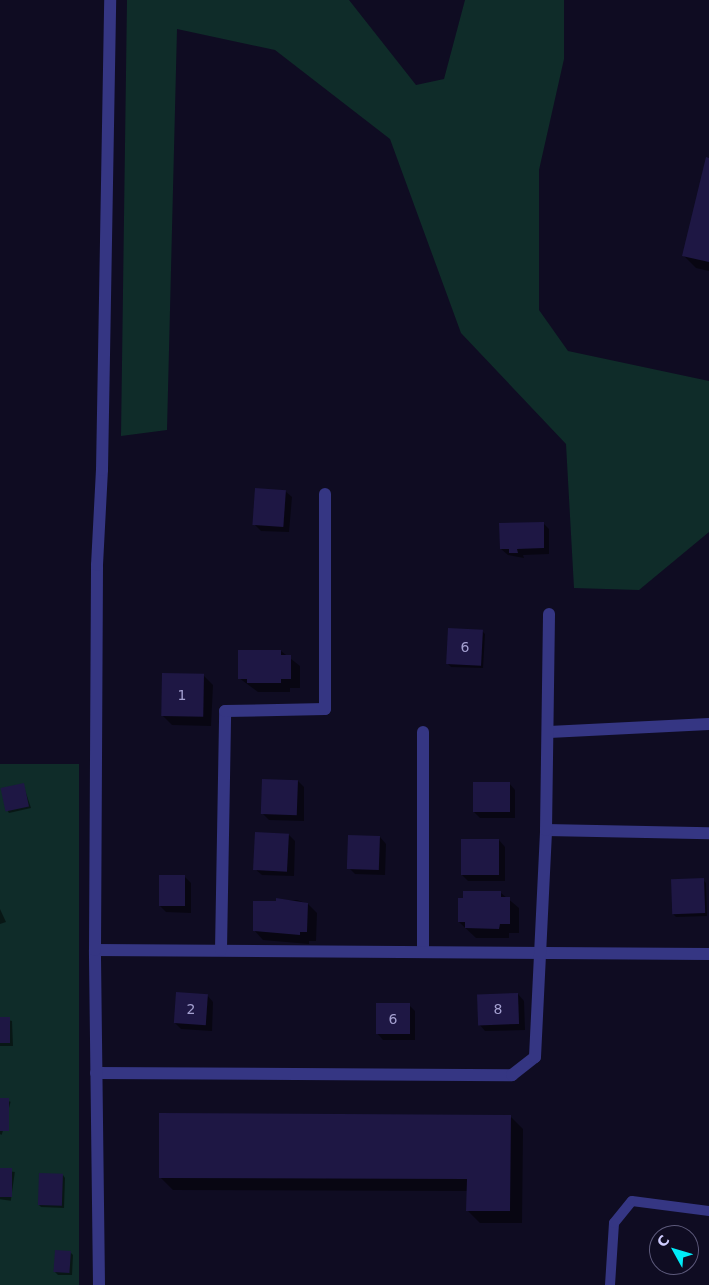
<!DOCTYPE html>
<html>
<head>
<meta charset="utf-8">
<style>
	body { margin:0 }
	#map { position:relative; width:709px; height:1285px; overflow:hidden; background:#0f0c22; font-family:"DejaVu Sans",sans-serif }
	div>[style] { position:absolute }
	[style*='--x'] { left:calc(var(--x)*1px); top:calc(var(--y)*1px); width:calc(var(--w)*1px); rotate:calc(var(--a)*1deg) }
	.green>* { inset:0; background:#0f2c29; transform-origin:0 0 }
	.shadow>* { inset:0; background:#0007; transform-origin:0 0 }
	.building>* { inset:0; background:#1e1744; transform-origin:0 0 }
	.lane>* { height:10px; margin:-5px; padding:0 5px; transform-origin:5px; border-radius:5px; background:#353683 }
	.street>* { height:12px; margin:-6px; padding:0 6px; transform-origin:6px; border-radius:6px; background:#353683 }
	span { translate:-50% -50%; white-space:nowrap; text-align:center; line-height:1.15; -webkit-text-stroke:4px #0f0c22; paint-order:stroke }
	.number-label { font-size:14px; color:#a4a0d0 }
	.number-label span { -webkit-text-stroke-width:0 }
	.north { position:absolute; left:649px; top:1225px; width:50px; height:50px; box-sizing:border-box; background:#0f0c22; border:1px solid #5c597a; border-radius:50%; rotate:309deg; font-size:14px; font-weight:700; line-height:20px; text-align:center; color:#d0cdff }
	.north::after { content:''; display:block; margin:auto; width:18px; height:22px; background:#00ecf8; clip-path:polygon(50% 0,100% 100%,50% 72%,0 100%) }
</style>
</head>
<body>
<div id="map">
	<div class="green">
		<div style="clip-path:polygon(127px 0,349px 0,416px 85px,444px 79px,465px 0,564px 0,564px 59px,539px 170px,539px 310px,568px 351px,709px 381px,709px 532px,639px 590px,574px 588px,566px 444px,461px 333px,390px 139px,275px 50px,177px 29px,167px 430px,121px 436px)"></div>
		<div style="left:79px;top:764px;width:521px;height:80px;rotate:90deg"></div>
	</div>
	<div class="shadow">
		<div style="clip-path:polygon(709px 159px,709px 271px,696px 268px,684px 256px)"></div>
		<div style="clip-path:polygon(285px 491px,292px 497px,289px 532px,261px 531px,254px 524px)"></div>
		<div style="clip-path:polygon(543px 523px,549px 529px,549px 554px,523px 555px,524px 558px,508px 555px,501px 549px)"></div>
		<div style="clip-path:polygon(482px 631px,485px 634px,483px 668px,451px 667px,448px 664px)"></div>
		<div style="clip-path:polygon(281px 651px,300px 666px,300px 688px,290px 688px,290px 692px,258px 692px,239px 678px)"></div>
		<div style="clip-path:polygon(203px 675px,213px 685px,211px 726px,172px 725px,162px 715px)"></div>
		<div style="clip-path:polygon(298px 781px,304px 787px,304px 821px,269px 820px,263px 814px)"></div>
		<div style="clip-path:polygon(509px 783px,515px 790px,515px 818px,480px 818px,474px 812px)"></div>
		<div style="clip-path:polygon(23px 784px,31px 808px,9px 813px,7px 810px)"></div>
		<div style="clip-path:polygon(289px 835px,295px 841px,294px 876px,262px 875px,255px 869px)"></div>
		<div style="clip-path:polygon(380px 837px,386px 844px,385px 875px,355px 874px,349px 868px)"></div>
		<div style="clip-path:polygon(499px 840px,505px 847px,505px 881px,468px 881px,462px 875px)"></div>
		<div style="clip-path:polygon(185px 877px,191px 883px,191px 913px,166px 912px,160px 906px)"></div>
		<div style="clip-path:polygon(703px 880px,706px 883px,707px 916px,676px 917px,673px 914px)"></div>
		<div style="clip-path:polygon(501px 893px,519px 908px,519px 933px,509px 933px,509px 938px,476px 938px,459px 922px)"></div>
		<div style="clip-path:polygon(297px 900px,308px 904px,317px 913px,316px 941px,309px 941px,309px 944px,263px 940px,254px 930px,254px 902px)"></div>
		<div style="clip-path:polygon(0 909px,6px 922px,0 924px)"></div>
		<div style="clip-path:polygon(518px 994px,524px 1001px,525px 1030px,485px 1031px,479px 1024px)"></div>
		<div style="clip-path:polygon(207px 995px,213px 1002px,212px 1031px,181px 1029px,175px 1023px)"></div>
		<div style="clip-path:polygon(409px 1005px,415px 1011px,415px 1040px,383px 1040px,377px 1033px)"></div>
		<div style="clip-path:polygon(0 1018px,12px 1021px,13px 1046px,0 1046px)"></div>
		<div style="left:0;top:1099px;width:11px;height:34px;rotate:15deg"></div>
		<div style="clip-path:polygon(510px 1116px,523px 1129px,522px 1223px,480px 1223px,468px 1211px,468px 1191px,173px 1190px,160px 1177px)"></div>
		<div style="left:0;top:1170px;width:15px;height:29px;rotate:8deg"></div>
		<div style="clip-path:polygon(63px 1175px,65px 1178px,64px 1208px,41px 1207px,38px 1204px)"></div>
		<div style="clip-path:polygon(70px 1252px,73px 1255px,72px 1275px,58px 1275px,55px 1272px)"></div>
	</div>
	<div class="building">
		<div style="clip-path:polygon(706px 157px,709px 158px,709px 262px,682px 256px)"></div>
		<div style="left:255px;top:488px;width:31px;height:37px;rotate:4deg"></div>
		<div style="clip-path:polygon(544px 522px,544px 548px,517px 549px,518px 553px,509px 553px,509px 549px,500px 549px,499px 523px)"></div>
		<div style="left:448px;top:628px;width:35px;height:36px;rotate:3deg"></div>
		<div style="clip-path:polygon(238px 650px,281px 650px,281px 655px,291px 655px,291px 679px,281px 679px,281px 683px,247px 683px,247px 679px,238px 679px)"></div>
		<div style="left:162px;top:673px;width:42px;height:43px;rotate:1deg"></div>
		<div style="left:262px;top:779px;width:36px;height:35px;rotate:2deg"></div>
		<div style="left:473px;top:782px;width:37px;height:30px"></div>
		<div style="left:24px;top:783px;width:24px;height:24px;rotate:78deg"></div>
		<div style="left:255px;top:832px;width:34px;height:38px;rotate:3deg"></div>
		<div style="left:348px;top:835px;width:32px;height:34px;rotate:2deg"></div>
		<div style="left:461px;top:839px;width:38px;height:36px"></div>
		<div style="left:159px;top:875px;width:26px;height:31px"></div>
		<div style="left:704px;top:878px;width:35px;height:33px;rotate:88deg"></div>
		<div style="clip-path:polygon(463px 891px,501px 891px,501px 897px,510px 897px,510px 924px,500px 924px,499px 929px,465px 928px,465px 922px,458px 922px,458px 898px,463px 898px)"></div>
		<div style="clip-path:polygon(276px 898px,308px 903px,307px 932px,300px 932px,300px 935px,253px 931px,253px 901px,276px 901px)"></div>
		<div style="left:176px;top:992px;width:32px;height:31px;rotate:4deg"></div>
		<div style="left:518px;top:993px;width:31px;height:41px;rotate:88deg"></div>
		<div style="left:376px;top:1003px;width:34px;height:31px"></div>
		<div style="left:0;top:1017px;width:10px;height:26px"></div>
		<div style="left:0;top:1098px;width:9px;height:33px"></div>
		<div style="clip-path:polygon(159px 1113px,511px 1115px,510px 1211px,466px 1211px,467px 1179px,159px 1178px)"></div>
		<div style="left:0;top:1168px;width:12px;height:29px"></div>
		<div style="left:39px;top:1173px;width:24px;height:32px;rotate:2deg"></div>
		<div style="left:55px;top:1250px;width:16px;height:22px;rotate:4deg"></div>
	</div>
	<div class="lane">
		<div style="--x:610;--y:1285;--w:62;--a:-86.3"></div>
		<div style="--x:614;--y:1223;--w:28;--a:-51"></div>
		<div style="--x:632;--y:1201;--w:78;--a:7.4"></div>
	</div>
	<div class="street">
		<div style="--x:423;--y:732;--w:219;--a:90"></div>
		<div style="--x:549;--y:732;--w:160;--a:-2.9"></div>
		<div style="--x:546;--y:830;--w:163;--a:1.1"></div>
		<div style="--x:95;--y:950;--w:614;--a:0.37"></div>
		<div style="--x:221;--y:950;--w:239;--a:-89"></div>
		<div style="--x:225;--y:711;--w:100;--a:-1.1"></div>
		<div style="--x:325;--y:709;--w:215;--a:-90"></div>
		<div style="--x:96;--y:1073;--w:416;--a:0.3"></div>
		<div style="--x:512;--y:1075;--w:29;--a:-38"></div>
		<div style="--x:535;--y:1057;--w:227;--a:-87.2"></div>
		<div style="--x:546;--y:830;--w:216;--a:-89.2"></div>
		<div style="--x:99;--y:1285;--w:335;--a:-90.7"></div>
		<div style="--x:95;--y:950;--w:385;--a:-89.7"></div>
		<div style="--x:97;--y:565;--w:95;--a:-87"></div>
		<div style="--x:102;--y:470;--w:470;--a:-89"></div>
	</div>
	<div class="number-label">
		<span style="left:465px;top:647px">6</span>
		<span style="left:182px;top:695px">1</span>
		<span style="left:191px;top:1009px">2</span>
		<span style="left:498px;top:1009px">8</span>
		<span style="left:393px;top:1019px">6</span>
	</div>
	<div class="north">С</div>
</div>
</body>
</html>
